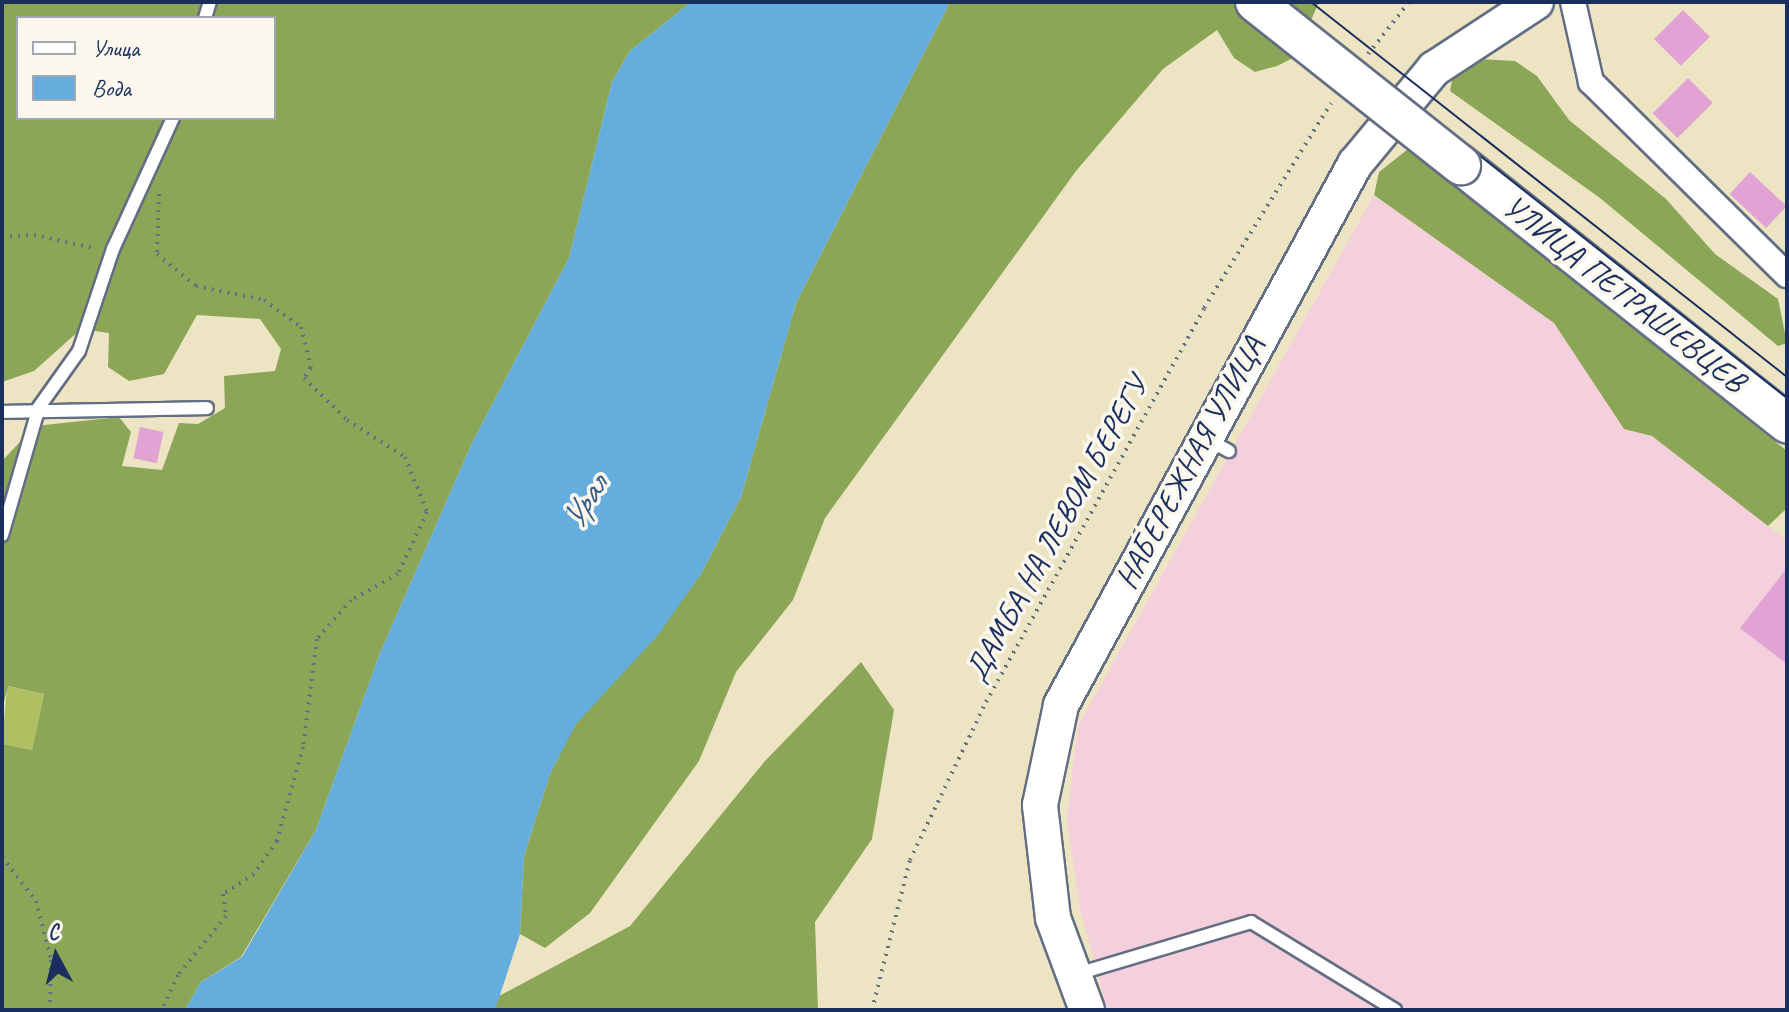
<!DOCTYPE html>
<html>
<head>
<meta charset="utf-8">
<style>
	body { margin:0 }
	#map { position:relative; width:1789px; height:1012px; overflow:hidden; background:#ede4c4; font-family:Caveat,sans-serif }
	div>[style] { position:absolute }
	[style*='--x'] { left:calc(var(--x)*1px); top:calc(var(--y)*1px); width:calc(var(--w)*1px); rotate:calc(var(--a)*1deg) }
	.built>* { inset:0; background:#f4cfdc }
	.green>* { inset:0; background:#b0bf61 }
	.forest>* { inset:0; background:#8ca657 }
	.water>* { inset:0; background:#65addc }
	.building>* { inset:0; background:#e1a3d4; transform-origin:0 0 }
	.path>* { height:4px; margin-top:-2px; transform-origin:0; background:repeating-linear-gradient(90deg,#646e82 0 2px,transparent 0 8px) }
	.roads { filter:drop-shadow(2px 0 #646e82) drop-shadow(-2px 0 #646e82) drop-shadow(0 2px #646e82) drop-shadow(0 -2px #646e82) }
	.service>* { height:12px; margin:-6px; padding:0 6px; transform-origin:6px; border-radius:6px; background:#fff }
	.minor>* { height:24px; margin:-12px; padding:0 12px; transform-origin:12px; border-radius:12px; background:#fff }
	.secondary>* { height:34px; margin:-17px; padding:0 17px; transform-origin:17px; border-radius:17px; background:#fff }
	.primary>* { height:38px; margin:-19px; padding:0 19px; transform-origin:19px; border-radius:19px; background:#fff }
	.tram>* { height:2px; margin:-1px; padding:0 1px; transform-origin:1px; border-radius:1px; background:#1b2f5e }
	.bridges { filter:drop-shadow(2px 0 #646e82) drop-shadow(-2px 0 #646e82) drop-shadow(0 2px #646e82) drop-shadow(0 -2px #646e82) }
	.primary-bridge>* { height:38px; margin:-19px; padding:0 19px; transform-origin:19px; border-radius:19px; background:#fff }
	span { translate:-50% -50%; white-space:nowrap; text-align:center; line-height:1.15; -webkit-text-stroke:7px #fbf7ec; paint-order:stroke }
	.street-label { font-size:32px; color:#1b2f5e }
	.water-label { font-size:34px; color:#355b8a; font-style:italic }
	.frame { position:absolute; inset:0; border:4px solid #1b2f5e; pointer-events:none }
	.legend { position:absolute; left:16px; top:16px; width:260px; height:104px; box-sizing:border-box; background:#fbf7ec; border:2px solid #a1a7b3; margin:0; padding:10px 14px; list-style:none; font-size:24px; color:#1b2f5e }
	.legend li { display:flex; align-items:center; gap:16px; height:40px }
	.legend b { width:40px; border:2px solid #a1a7b3 }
	.north { position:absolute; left:16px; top:916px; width:80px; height:80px; -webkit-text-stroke:6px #fbf7ec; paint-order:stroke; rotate:353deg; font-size:22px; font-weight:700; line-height:32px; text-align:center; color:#1b2f5e }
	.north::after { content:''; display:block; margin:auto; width:28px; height:36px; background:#1b2f5e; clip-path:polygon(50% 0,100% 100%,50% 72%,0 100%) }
</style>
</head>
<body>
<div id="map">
	<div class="built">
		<div style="clip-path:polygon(1374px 195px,1554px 323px,1624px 429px,1652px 436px,1787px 541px,1787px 1010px,1107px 1010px,1080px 907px,1067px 819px,1078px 726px)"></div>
	</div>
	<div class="green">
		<div style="clip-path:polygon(7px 686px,44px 694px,32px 750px,2px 744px)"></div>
	</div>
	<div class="forest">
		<div style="clip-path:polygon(evenodd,2px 2px,691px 2px,630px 51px,612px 82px,569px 258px,473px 441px,380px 653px,316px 830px,241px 957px,201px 982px,185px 1010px,2px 1010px,2px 744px,32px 750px,44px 694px,8px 686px,2px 710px,2px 461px,35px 426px,119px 417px,131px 432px,122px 466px,162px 470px,179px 423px,198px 424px,225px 408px,224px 376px,275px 371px,281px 349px,260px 319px,197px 315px,164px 374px,129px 381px,108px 367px,109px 333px,81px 329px,34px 371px,2px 382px,2px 2px,18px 18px,274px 18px,274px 118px,18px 118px,18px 18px)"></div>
		<div style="clip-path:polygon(950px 2px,1319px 2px,1295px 57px,1277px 66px,1255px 72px,1234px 58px,1217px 30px,1163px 69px,1076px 171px,825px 518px,793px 600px,736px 672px,699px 761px,590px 913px,545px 948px,520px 934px,524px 856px,550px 774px,575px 724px,701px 574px,741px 497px,796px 303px)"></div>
		<div style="clip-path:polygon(1479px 59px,1515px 61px,1537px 76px,1569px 120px,1666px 199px,1715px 254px,1778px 299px,1787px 343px,1778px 346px,1600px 198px,1450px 91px,1453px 76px)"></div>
		<div style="clip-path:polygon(1408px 149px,1787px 451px,1787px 508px,1768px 526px,1652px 436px,1624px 429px,1554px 323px,1374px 195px,1379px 172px)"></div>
		<div style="clip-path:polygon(861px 662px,894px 710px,872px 839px,815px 922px,818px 1010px,495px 1010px,499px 996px,630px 926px,765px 761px)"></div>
	</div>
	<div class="water">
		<div style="clip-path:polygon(691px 2px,950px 2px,796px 303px,741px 497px,701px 574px,658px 635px,576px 724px,550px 774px,524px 856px,520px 934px,495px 1010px,185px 1010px,201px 982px,242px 957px,316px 830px,380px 653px,473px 441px,569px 258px,612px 82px,630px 51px)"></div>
	</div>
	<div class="building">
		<div style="left:1683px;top:10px;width:38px;height:41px;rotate:45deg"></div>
		<div style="left:1688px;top:78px;width:35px;height:50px;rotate:45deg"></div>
		<div style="left:1750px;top:172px;width:50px;height:30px;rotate:43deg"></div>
		<div style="left:140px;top:427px;width:24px;height:32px;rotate:12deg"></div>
		<div style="clip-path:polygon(1787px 568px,1787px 664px,1740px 628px)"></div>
	</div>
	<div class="path">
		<div style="--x:1368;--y:54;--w:66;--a:-51.7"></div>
		<div style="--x:159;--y:194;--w:60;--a:91.9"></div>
		<div style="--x:157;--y:254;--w:50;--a:39.4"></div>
		<div style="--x:196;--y:286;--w:69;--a:11.6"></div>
		<div style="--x:264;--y:300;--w:46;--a:36.1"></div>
		<div style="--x:301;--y:327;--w:42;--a:76.3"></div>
		<div style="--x:311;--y:368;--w:12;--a:125"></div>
		<div style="--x:304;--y:378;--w:60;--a:44.3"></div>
		<div style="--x:347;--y:420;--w:69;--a:32.5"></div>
		<div style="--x:405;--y:457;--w:59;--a:68.2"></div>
		<div style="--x:427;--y:512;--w:68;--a:115.1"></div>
		<div style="--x:398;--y:574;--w:54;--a:151"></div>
		<div style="--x:351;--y:600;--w:52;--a:131.1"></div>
		<div style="--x:317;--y:639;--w:109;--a:97.4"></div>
		<div style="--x:303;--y:747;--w:98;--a:105.5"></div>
		<div style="--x:277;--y:841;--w:40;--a:124.9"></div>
		<div style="--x:254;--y:874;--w:37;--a:147"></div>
		<div style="--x:223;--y:894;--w:22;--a:82"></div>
		<div style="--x:226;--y:916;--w:76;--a:129.1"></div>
		<div style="--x:178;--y:975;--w:38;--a:115"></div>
		<div style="--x:2;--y:237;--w:32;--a:-4"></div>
		<div style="--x:34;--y:235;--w:61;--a:12.2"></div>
		<div style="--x:2;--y:857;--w:56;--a:52.3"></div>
		<div style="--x:36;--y:901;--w:61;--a:75.7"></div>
		<div style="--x:51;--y:960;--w:50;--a:91.1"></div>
		<div style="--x:872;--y:1010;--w:155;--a:-75.8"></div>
		<div style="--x:910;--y:860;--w:175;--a:-64.3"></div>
		<div style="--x:986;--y:702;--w:450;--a:-61"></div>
		<div style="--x:1204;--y:308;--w:241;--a:-58.2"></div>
	</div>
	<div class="roads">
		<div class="service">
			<div style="--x:205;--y:18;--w:17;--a:-73"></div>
			<div style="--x:2;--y:412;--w:205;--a:-1.1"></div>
			<div style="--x:1207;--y:439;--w:25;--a:29"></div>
			<div style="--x:2;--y:535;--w:133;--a:-73.9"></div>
			<div style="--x:39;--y:407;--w:69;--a:-54.5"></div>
			<div style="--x:79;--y:351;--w:108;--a:-71.6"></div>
			<div style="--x:113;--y:249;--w:144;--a:-65.4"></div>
			<div style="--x:1077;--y:974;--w:182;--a:-16.6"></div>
			<div style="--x:1251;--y:922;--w:169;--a:31.4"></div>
		</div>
		<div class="minor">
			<div style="--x:1573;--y:2;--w:82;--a:77.3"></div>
			<div style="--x:1591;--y:82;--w:275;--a:44.6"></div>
		</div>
		<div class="secondary">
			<div style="--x:1087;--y:1010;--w:98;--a:-110.3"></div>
			<div style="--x:1053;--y:918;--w:114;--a:-96.6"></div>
			<div style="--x:1040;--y:805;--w:102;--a:-78.1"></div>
			<div style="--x:1061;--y:705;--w:616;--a:-61.48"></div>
			<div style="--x:1355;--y:164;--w:124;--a:-50.3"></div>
			<div style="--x:1434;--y:69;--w:122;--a:-33.3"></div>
		</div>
		<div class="primary">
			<div style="--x:1461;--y:165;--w:416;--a:38.4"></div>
		</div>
	</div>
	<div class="tram">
		<div style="--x:1285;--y:2;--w:639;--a:38.27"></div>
		<div style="--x:1311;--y:2;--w:606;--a:38.23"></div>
	</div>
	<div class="bridges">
		<div class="primary-bridge">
			<div style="--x:1255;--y:2;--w:263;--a:38.4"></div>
		</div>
	</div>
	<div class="street-label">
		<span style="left:1624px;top:294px;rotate:38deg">УЛИЦА ПЕТРАШЕВЦЕВ</span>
		<span style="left:1190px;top:463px;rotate:-62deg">НАБЕРЕЖНАЯ УЛИЦА</span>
		<span style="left:1057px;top:529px;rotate:-61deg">ДАМБА НА ЛЕВОМ БЕРЕГУ</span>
	</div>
	<div class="water-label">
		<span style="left:584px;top:502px;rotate:-59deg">Урал</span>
	</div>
	<div class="frame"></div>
	<ul class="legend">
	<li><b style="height:10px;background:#fff"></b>Улица</li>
	<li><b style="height:22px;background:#65addc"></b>Вода</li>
	</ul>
	<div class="north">С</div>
</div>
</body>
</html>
